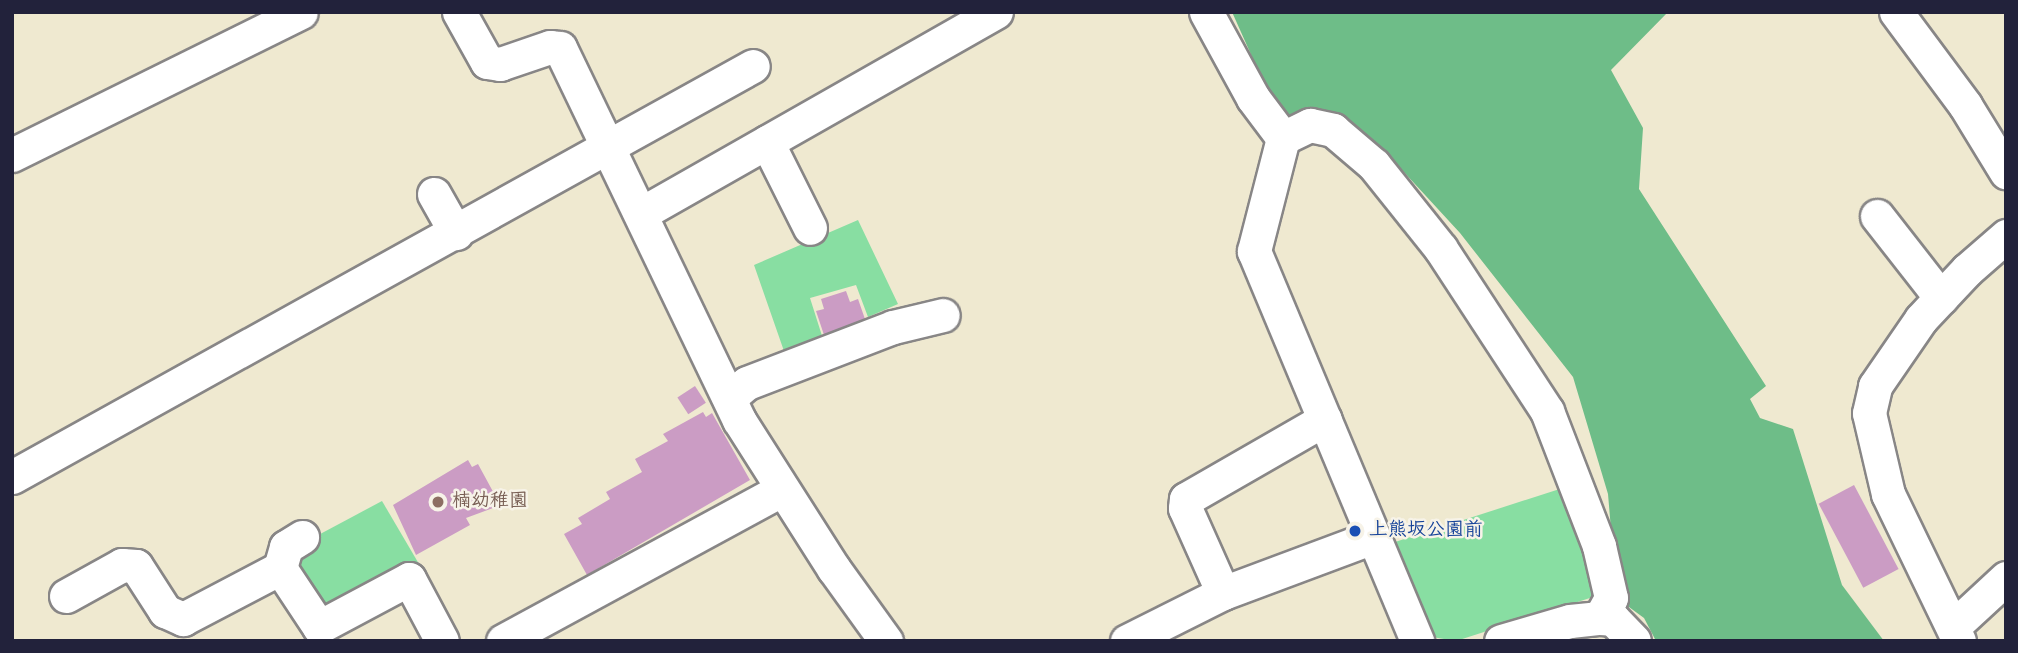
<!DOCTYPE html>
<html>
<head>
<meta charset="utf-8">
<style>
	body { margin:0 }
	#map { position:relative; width:2018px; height:653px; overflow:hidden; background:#efe9d0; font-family:Kalam,"Klee One",sans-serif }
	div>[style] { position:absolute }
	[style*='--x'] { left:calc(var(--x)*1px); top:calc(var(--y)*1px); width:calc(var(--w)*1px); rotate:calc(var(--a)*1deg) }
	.green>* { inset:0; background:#88dea2 }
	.forest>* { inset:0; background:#6ebd88 }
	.building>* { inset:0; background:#cb9cc4; transform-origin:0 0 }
	.roads { filter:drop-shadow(2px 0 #888686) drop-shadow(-2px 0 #888686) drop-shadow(0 2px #888686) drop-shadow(0 -2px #888686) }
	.minor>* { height:33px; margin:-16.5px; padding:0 16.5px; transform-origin:16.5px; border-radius:16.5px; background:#fff }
	.dots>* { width:19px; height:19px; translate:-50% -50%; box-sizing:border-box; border:4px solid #f7f3e8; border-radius:50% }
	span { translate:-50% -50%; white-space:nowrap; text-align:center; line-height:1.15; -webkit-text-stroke:5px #f7f3e8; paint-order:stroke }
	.education-label { font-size:19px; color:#785e54; font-weight:700 }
	.left { translate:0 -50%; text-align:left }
	.transit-label { font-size:19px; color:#164399; font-weight:700 }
	.frame { position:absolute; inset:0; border:14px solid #22223b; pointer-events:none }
</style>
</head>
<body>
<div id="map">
	<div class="green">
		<div style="clip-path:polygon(858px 220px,898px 304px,868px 317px,856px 285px,810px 298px,823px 339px,785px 354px,754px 265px)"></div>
		<div style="clip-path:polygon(1569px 486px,1605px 583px,1593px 597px,1456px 641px,1432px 637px,1395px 542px)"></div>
		<div style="clip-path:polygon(382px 501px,419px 564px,336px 614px,318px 613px,290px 571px,294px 548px)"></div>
	</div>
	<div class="forest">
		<div style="clip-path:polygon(1232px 12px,1668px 12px,1611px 70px,1643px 128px,1639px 189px,1766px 386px,1750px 399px,1760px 418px,1793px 429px,1842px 585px,1884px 641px,1656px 641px,1644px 618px,1607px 591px,1615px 577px,1608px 494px,1573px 377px,1460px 233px,1379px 145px,1287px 135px)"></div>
	</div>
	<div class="building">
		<div style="clip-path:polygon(846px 291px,850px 302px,858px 299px,866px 322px,824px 335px,816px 311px,824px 309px,821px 299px)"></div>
		<div style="left:695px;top:386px;width:20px;height:21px;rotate:57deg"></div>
		<div style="clip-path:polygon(703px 412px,706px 417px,712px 413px,750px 480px,587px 575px,564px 534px,582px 524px,578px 518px,610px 499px,606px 492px,642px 472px,635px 459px,668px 441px,663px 434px)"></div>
		<div style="clip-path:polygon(468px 460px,472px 467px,478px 464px,497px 499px,490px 503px,493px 508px,466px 518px,470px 525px,416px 555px,393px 505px)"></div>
		<div style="left:1854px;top:485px;width:95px;height:40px;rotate:62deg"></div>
	</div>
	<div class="roads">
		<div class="minor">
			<div style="--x:459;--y:12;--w:57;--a:60.8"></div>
			<div style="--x:487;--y:62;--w:13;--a:9"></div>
			<div style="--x:500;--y:64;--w:53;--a:-18.8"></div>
			<div style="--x:550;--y:47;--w:10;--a:6"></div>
			<div style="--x:560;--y:48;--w:413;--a:64.3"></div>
			<div style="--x:739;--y:420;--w:177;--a:57.5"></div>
			<div style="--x:834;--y:569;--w:89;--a:54.2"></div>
			<div style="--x:1206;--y:12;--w:98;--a:61.3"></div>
			<div style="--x:1253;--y:98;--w:50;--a:53.1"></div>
			<div style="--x:1283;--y:138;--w:117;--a:104.4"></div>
			<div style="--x:1254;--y:251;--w:423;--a:67.3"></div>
			<div style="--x:1896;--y:12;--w:116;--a:53.4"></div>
			<div style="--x:1965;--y:105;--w:79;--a:58.5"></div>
			<div style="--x:1283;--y:138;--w:30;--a:-26"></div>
			<div style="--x:1310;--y:125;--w:24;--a:12"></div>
			<div style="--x:1333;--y:130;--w:54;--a:40.5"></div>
			<div style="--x:1374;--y:165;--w:107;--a:51.4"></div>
			<div style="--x:1441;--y:249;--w:194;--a:56.8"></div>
			<div style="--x:1547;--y:411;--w:145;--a:68.9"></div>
			<div style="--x:1599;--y:546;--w:53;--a:77"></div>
			<div style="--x:1611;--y:598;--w:23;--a:119"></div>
			<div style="--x:767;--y:142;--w:96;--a:63.4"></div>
			<div style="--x:12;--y:155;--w:322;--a:-26.3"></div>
			<div style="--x:434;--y:194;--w:45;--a:60.6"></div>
			<div style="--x:642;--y:213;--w:407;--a:-29.6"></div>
			<div style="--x:1877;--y:216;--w:104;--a:52"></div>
			<div style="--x:729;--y:398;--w:23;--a:-40"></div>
			<div style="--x:747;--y:383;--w:156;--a:-21"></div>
			<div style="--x:893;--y:327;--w:51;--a:-13.5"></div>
			<div style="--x:12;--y:477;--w:847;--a:-29.02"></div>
			<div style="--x:280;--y:568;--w:22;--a:-74"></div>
			<div style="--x:286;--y:547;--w:19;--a:-32"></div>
			<div style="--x:1223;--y:593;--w:93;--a:-114.1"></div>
			<div style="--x:1185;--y:508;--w:9;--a:-84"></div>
			<div style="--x:1186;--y:499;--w:160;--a:-29.9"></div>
			<div style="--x:66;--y:596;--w:64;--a:-29"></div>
			<div style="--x:122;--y:565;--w:14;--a:4"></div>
			<div style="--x:136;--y:566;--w:54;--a:57.2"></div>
			<div style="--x:165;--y:611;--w:20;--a:24"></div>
			<div style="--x:183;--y:619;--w:110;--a:-27.7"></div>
			<div style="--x:280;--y:568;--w:71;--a:56.5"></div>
			<div style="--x:319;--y:627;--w:102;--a:-28.1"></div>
			<div style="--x:409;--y:579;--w:70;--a:62"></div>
			<div style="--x:1953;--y:627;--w:72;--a:-42.8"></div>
			<div style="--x:503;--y:641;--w:316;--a:-28.5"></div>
			<div style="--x:1127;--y:641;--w:107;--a:-26.6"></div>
			<div style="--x:1223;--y:593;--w:160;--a:-20.5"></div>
			<div style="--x:1501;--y:641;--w:72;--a:-16.2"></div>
			<div style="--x:1570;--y:621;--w:30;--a:-6"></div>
			<div style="--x:1600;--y:618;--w:13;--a:4"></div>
			<div style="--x:1613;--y:619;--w:30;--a:46"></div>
			<div style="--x:1959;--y:641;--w:163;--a:-115.8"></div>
			<div style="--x:1888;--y:494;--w:83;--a:-103.2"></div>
			<div style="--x:1869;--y:413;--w:28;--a:-77"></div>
			<div style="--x:1875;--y:386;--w:81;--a:-55.5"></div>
			<div style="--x:1921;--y:319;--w:67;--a:-46.8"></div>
			<div style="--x:1967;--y:270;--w:52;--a:-41.1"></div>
		</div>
	</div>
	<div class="dots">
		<div style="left:438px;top:502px;background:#8d6e63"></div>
		<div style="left:1355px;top:531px;background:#1a4fb4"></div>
	</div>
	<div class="education-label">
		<span class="left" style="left:452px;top:502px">楠幼稚園</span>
	</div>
	<div class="transit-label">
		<span class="left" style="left:1369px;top:531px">上熊坂公園前</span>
	</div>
	<div class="frame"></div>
</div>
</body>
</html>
